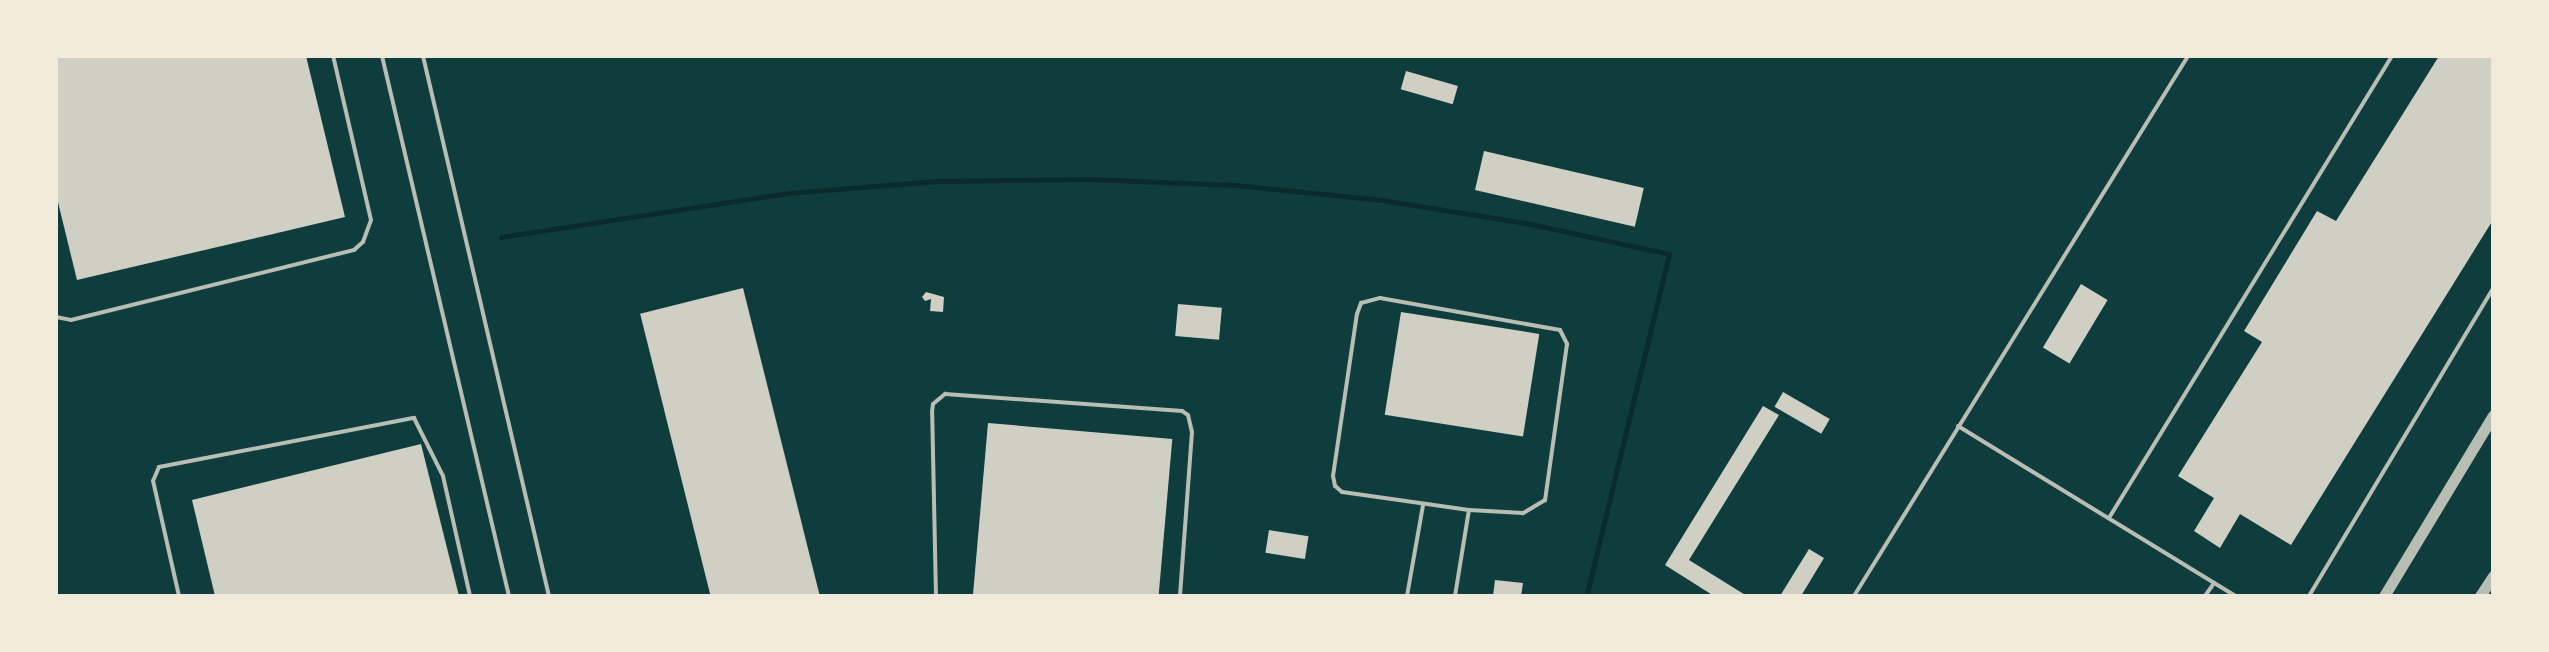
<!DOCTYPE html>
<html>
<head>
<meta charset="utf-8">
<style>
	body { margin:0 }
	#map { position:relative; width:2549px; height:652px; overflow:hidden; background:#0f3d3e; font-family:Bitter,serif }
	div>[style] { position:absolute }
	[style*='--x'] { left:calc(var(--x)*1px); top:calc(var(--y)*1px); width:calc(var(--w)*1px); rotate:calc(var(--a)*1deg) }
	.stream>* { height:5px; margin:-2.5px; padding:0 2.5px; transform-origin:2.5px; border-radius:2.5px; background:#0a2a2b }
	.building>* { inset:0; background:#cfcfc3; transform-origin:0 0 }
	.service>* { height:4px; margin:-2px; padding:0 2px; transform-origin:2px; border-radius:2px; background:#b8beb3 }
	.tertiary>* { height:11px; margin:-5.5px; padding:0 5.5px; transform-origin:5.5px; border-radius:5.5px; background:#b8beb3 }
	span { translate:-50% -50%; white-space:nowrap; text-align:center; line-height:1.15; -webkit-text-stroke:6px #f1e9da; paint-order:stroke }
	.frame { position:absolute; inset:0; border:58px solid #f1e9da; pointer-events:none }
</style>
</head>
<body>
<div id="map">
	<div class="stream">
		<div style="--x:501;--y:237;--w:290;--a:-8.7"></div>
		<div style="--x:788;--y:193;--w:150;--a:-4.6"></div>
		<div style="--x:938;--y:181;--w:150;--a:-0.8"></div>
		<div style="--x:1088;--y:179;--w:147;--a:2.3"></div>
		<div style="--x:1235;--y:185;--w:148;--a:5.8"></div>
		<div style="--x:1382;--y:200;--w:146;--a:9.1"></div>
		<div style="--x:1526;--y:223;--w:146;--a:12.2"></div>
		<div style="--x:1669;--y:254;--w:352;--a:103.6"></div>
	</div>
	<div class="building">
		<div style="clip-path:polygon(56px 56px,306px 56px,345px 217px,77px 280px,56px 194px)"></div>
		<div style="clip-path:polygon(2439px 56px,2493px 56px,2493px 220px,2291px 545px,2240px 514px,2220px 548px,2194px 531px,2214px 498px,2178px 476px,2262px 342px,2244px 331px,2317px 211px,2336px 221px)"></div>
		<div style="left:1406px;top:71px;width:54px;height:19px;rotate:16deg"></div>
		<div style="left:1484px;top:151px;width:164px;height:40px;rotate:13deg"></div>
		<div style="left:2081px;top:284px;width:31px;height:74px;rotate:31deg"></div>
		<div style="left:743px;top:288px;width:317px;height:106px;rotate:76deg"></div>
		<div style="clip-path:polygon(926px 292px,944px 297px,943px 312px,930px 311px,931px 299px,925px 301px,922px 297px)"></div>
		<div style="left:1178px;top:304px;width:44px;height:32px;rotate:5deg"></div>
		<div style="left:1401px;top:312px;width:140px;height:104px;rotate:9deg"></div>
		<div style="left:1783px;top:392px;width:54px;height:17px;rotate:30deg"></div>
		<div style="clip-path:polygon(1763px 406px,1779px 415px,1689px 560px,1747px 596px,1714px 596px,1665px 565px)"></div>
		<div style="left:988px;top:423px;width:185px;height:174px;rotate:5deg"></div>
		<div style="clip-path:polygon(421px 444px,459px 596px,215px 596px,192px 500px)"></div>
		<div style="left:1269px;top:530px;width:40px;height:23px;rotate:9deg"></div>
		<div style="clip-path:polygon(1809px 549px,1824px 558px,1801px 596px,1780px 596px)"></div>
		<div style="clip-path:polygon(1495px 580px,1523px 583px,1521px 596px,1493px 596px)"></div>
	</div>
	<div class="service">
		<div style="--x:382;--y:56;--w:555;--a:76.77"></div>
		<div style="--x:423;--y:56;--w:555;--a:76.87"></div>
		<div style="--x:1380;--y:298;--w:183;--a:10.1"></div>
		<div style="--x:1560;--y:330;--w:16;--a:63"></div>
		<div style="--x:1567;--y:344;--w:158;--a:98"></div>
		<div style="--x:1545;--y:500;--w:26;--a:149"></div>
		<div style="--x:1523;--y:513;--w:54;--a:-176.8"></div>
		<div style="--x:1469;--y:510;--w:128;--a:-171.9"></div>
		<div style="--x:1342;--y:492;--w:9;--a:-139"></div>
		<div style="--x:1335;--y:486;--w:10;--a:-101"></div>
		<div style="--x:1333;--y:476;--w:164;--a:-81.6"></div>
		<div style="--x:1357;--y:314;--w:12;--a:-70"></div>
		<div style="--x:1361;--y:303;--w:20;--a:-15"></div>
		<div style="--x:56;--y:317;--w:15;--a:11"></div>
		<div style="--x:71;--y:320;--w:292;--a:-13.9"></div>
		<div style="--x:354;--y:250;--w:12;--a:-42"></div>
		<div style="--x:363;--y:242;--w:23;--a:-70"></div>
		<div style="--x:371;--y:220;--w:168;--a:-103"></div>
		<div style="--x:1958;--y:426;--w:325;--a:31.5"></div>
		<div style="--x:2109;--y:518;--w:542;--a:-58.51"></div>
		<div style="--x:179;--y:596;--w:118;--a:-102.7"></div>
		<div style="--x:153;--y:481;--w:15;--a:-67"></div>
		<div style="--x:159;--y:467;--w:260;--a:-10.9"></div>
		<div style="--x:414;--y:418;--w:65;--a:63.4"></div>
		<div style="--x:443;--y:476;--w:123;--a:77.3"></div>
		<div style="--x:936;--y:596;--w:184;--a:-91.2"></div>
		<div style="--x:932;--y:412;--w:8;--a:-83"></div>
		<div style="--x:933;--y:404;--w:16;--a:-40"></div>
		<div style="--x:945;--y:394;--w:238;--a:4.1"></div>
		<div style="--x:1182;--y:411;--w:7;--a:34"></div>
		<div style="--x:1188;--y:415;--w:17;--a:77"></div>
		<div style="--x:1192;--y:432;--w:164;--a:94.2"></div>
		<div style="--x:1407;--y:596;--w:92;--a:-80"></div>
		<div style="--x:1455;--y:596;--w:87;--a:-80.8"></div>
		<div style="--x:1854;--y:596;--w:635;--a:-58.26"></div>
		<div style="--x:2205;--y:596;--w:16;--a:-55"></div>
		<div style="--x:2309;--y:596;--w:358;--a:-59.1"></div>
	</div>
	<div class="tertiary">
		<div style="--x:2384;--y:596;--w:211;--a:-58.9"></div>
		<div style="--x:2480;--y:596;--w:24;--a:-57"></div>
	</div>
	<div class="frame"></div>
</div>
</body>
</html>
